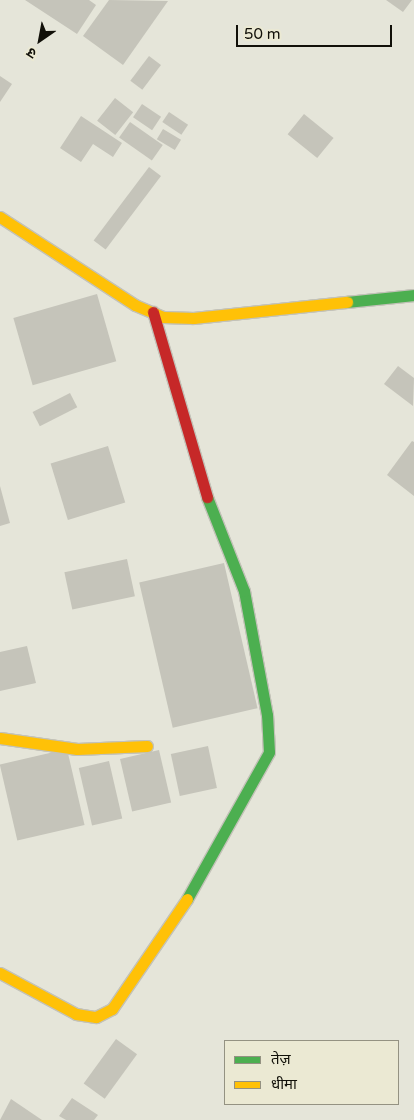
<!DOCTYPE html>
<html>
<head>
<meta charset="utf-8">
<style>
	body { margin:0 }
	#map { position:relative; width:414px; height:1120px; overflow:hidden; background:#e5e5d9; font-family:"Varela Round","Noto Sans Devanagari",sans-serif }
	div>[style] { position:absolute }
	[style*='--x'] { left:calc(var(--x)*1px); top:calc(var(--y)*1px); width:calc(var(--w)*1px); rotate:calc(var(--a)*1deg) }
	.building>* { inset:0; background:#c5c4ba; transform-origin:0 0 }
	.roads { filter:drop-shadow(1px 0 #c3c2b8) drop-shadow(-1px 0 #c3c2b8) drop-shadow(0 1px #c3c2b8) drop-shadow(0 -1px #c3c2b8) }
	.fast>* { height:11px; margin:-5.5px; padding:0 5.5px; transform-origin:5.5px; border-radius:5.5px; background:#4caf50 }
	.slow>* { height:11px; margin:-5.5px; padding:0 5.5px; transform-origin:5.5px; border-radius:5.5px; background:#ffc107 }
	.jam>* { height:11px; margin:-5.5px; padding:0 5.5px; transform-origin:5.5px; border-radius:5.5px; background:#c62828 }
	span { translate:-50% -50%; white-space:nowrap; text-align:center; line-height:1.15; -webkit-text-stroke:5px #ebe9d3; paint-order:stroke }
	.legend { position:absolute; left:224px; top:1040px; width:175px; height:65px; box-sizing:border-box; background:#ebe9d3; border:1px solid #949282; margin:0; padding:6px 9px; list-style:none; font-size:15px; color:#111009 }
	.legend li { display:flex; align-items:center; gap:10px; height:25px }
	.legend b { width:25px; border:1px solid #949282 }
	.north { position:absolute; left:15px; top:15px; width:50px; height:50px; -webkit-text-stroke:4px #ebe9d3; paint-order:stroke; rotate:213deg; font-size:14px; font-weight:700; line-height:20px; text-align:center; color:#111009 }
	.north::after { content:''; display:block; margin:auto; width:18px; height:22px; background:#111009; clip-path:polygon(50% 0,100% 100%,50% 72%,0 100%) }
	.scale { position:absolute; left:236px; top:25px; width:156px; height:22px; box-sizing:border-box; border:2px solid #111009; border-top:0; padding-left:6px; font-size:15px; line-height:18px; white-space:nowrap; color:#111009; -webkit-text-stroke:4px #ebe9d3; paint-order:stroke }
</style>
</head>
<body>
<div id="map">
	<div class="building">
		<div style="clip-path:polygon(25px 0,89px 0,96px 5px,77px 34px)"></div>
		<div style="clip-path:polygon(109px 0,168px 1px,123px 65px,83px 36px)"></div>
		<div style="clip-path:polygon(386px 0,412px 0,403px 12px)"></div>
		<div style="left:149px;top:56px;width:15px;height:31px;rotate:37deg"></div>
		<div style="clip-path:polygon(0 76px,12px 84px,0 102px)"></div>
		<div style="left:115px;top:98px;width:23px;height:29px;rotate:38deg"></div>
		<div style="left:142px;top:104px;width:23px;height:16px;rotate:34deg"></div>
		<div style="left:169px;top:112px;width:23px;height:12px;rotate:34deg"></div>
		<div style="left:304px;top:114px;width:38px;height:26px;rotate:39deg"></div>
		<div style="clip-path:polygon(81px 116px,122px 143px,113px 157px,93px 144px,81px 162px,60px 148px)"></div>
		<div style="left:130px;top:122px;width:40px;height:19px;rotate:35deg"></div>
		<div style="left:163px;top:129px;width:21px;height:12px;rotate:31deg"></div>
		<div style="left:149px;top:167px;width:15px;height:92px;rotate:37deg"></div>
		<div style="left:97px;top:294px;width:70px;height:87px;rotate:74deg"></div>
		<div style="clip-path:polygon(398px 366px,414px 378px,413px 406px,384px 384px)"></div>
		<div style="left:70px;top:393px;width:16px;height:42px;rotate:63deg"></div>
		<div style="clip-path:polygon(412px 441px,414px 442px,414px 496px,387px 475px)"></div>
		<div style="left:108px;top:446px;width:59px;height:60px;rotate:73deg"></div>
		<div style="clip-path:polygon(0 486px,10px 523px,0 526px)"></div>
		<div style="left:127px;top:559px;width:38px;height:64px;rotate:78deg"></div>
		<div style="left:224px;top:563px;width:149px;height:87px;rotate:77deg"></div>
		<div style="clip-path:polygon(27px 646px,36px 683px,0 691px,0 652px)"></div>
		<div style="left:208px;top:746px;width:43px;height:38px;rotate:78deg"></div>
		<div style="left:67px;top:749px;width:78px;height:69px;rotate:77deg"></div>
		<div style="left:159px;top:750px;width:54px;height:40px;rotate:77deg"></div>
		<div style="left:109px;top:761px;width:59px;height:31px;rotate:77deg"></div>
		<div style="left:116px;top:1039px;width:26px;height:55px;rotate:36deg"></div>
		<div style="clip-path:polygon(72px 1098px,98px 1115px,94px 1120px,66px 1120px,59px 1116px)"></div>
		<div style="clip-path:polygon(11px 1099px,42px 1120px,0 1120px)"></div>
	</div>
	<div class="roads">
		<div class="fast">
			<div style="--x:347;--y:302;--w:67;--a:-6"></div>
			<div style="--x:187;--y:899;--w:168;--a:-60.8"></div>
			<div style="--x:269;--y:752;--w:37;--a:-93"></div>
			<div style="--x:267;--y:715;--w:126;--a:-100.5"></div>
			<div style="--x:244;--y:591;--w:101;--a:-111.5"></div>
		</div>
		<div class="slow">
			<div style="--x:0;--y:217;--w:161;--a:33.1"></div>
			<div style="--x:135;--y:305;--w:30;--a:23"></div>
			<div style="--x:163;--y:317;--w:31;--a:2"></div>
			<div style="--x:194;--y:318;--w:154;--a:-6"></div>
			<div style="--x:0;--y:738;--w:78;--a:8.1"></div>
			<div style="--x:77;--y:749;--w:70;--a:-2.5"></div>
			<div style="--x:0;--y:973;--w:86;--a:28.3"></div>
			<div style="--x:76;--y:1014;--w:20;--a:9"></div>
			<div style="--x:96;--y:1017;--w:18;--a:-27"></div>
			<div style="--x:112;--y:1009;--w:133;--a:-55.7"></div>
		</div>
		<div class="jam">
			<div style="--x:153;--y:312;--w:193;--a:73.7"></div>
		</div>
	</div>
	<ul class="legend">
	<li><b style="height:6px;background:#4caf50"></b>तेज़</li>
	<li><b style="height:6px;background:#ffc107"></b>धीमा</li>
	</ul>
	<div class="north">उ</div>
	<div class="scale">50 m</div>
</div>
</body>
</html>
